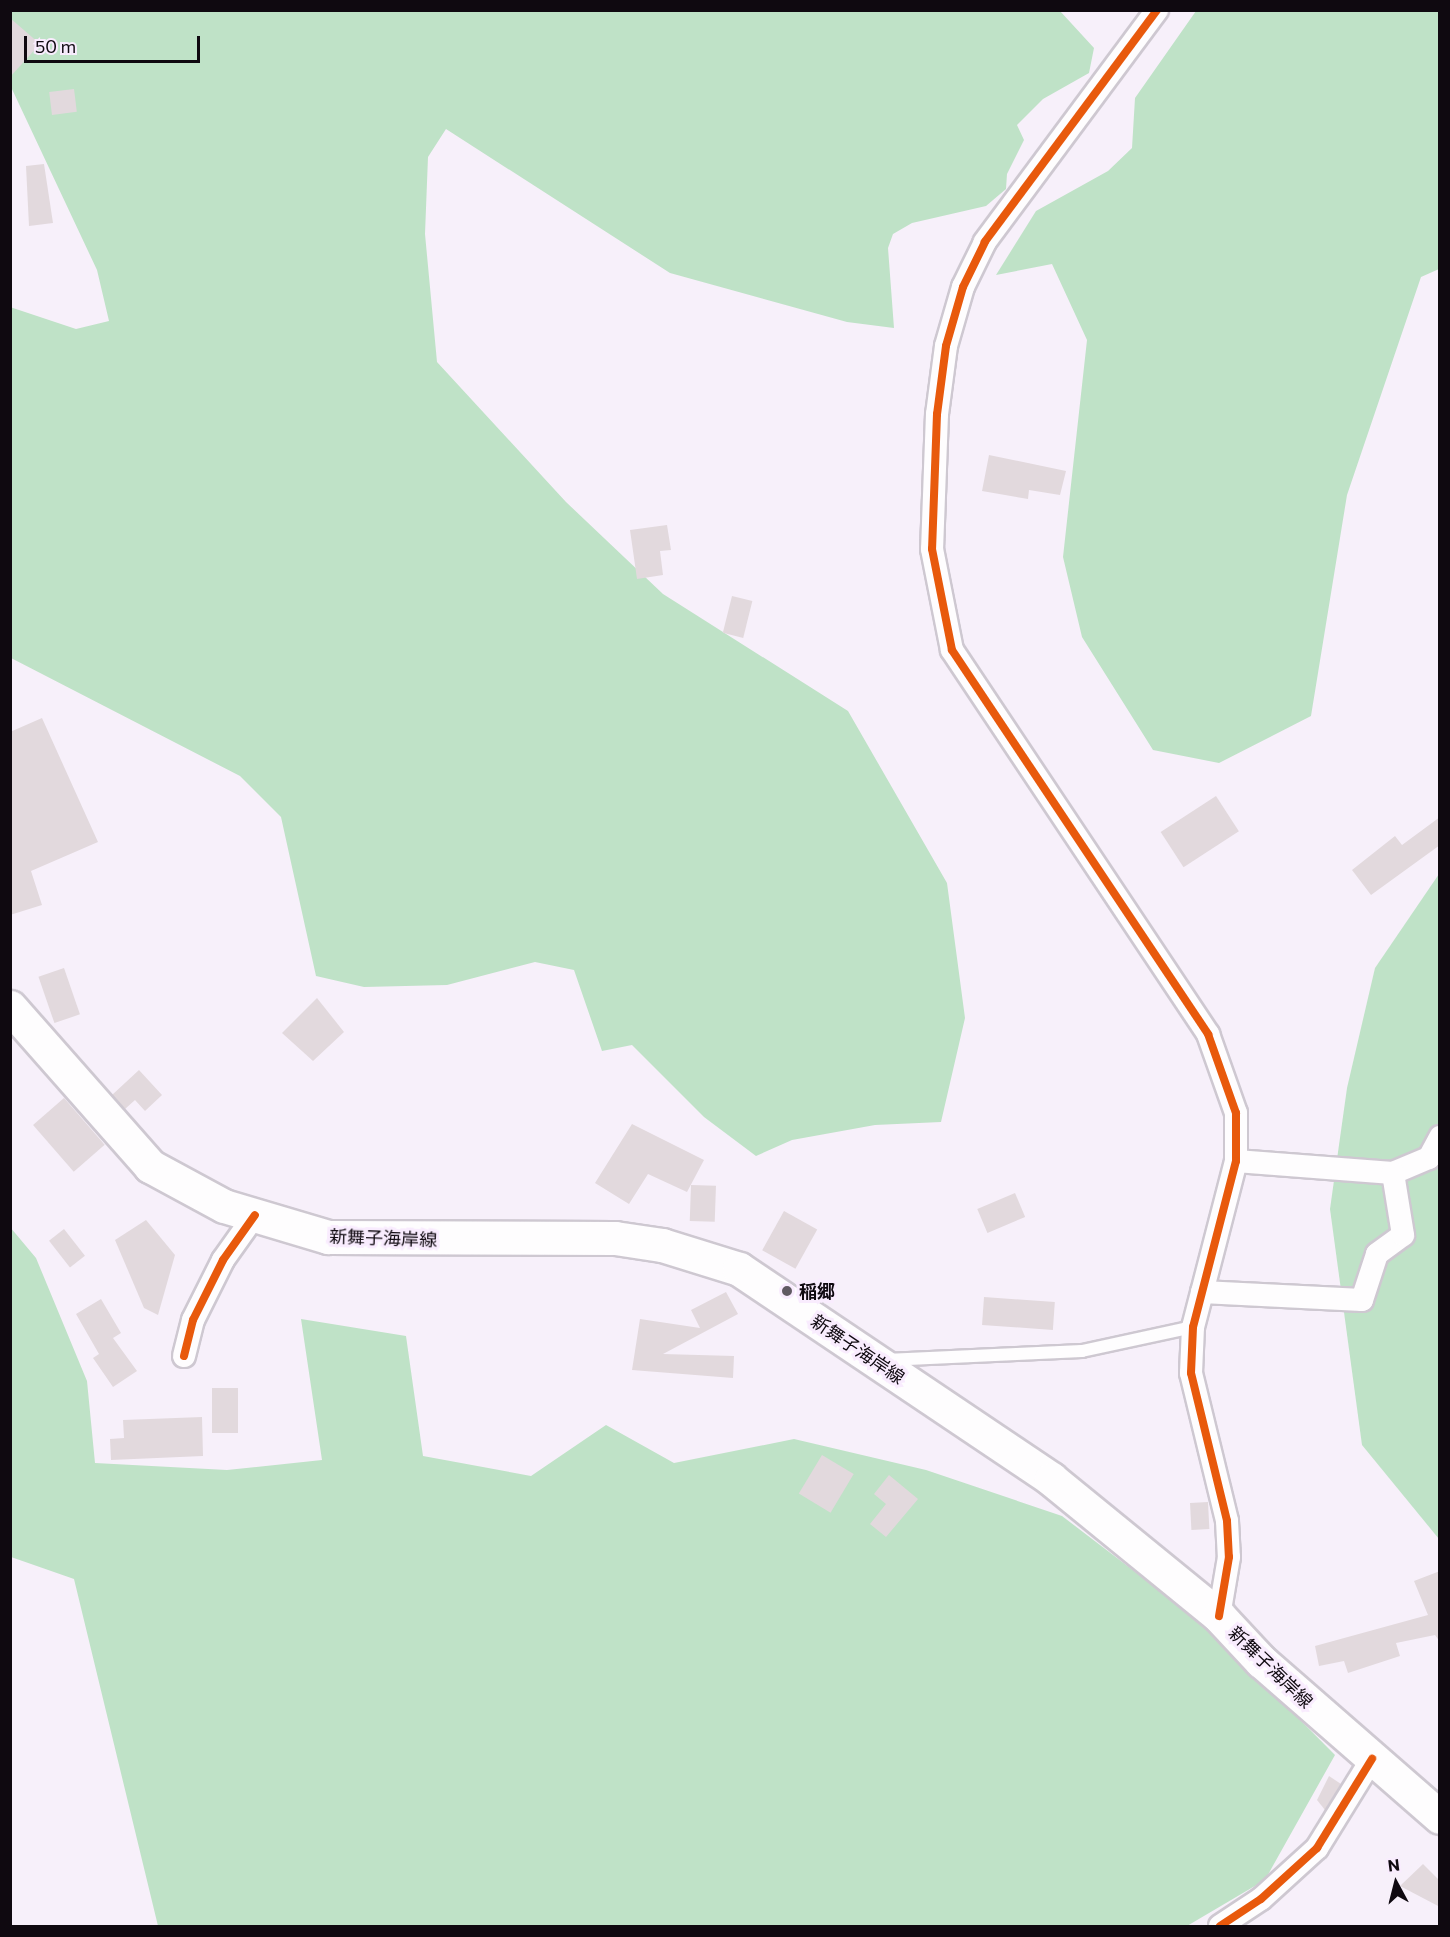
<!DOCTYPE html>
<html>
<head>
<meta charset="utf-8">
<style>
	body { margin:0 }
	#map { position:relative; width:1450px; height:1937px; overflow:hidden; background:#f7f0fa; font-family:Commissioner,"Noto Sans JP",sans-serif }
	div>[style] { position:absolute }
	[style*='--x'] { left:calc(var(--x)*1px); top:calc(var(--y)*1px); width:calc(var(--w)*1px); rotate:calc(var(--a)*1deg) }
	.green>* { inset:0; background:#bfe2c7 }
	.building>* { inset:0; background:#e2d9dd; transform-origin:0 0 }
	.roads { filter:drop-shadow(2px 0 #cec8d1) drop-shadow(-2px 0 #cec8d1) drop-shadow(0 2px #cec8d1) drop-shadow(0 -2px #cec8d1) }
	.lane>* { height:12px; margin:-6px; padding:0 6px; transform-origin:6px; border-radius:6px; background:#fefdfe }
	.street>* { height:22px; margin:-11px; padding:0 11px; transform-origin:11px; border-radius:11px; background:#fefdfe }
	.secondary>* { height:33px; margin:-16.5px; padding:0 16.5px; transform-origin:16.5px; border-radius:16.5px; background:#fefdfe }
	.cycleway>* { height:8px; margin:-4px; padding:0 4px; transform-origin:4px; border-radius:4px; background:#e8590c }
	.dots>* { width:16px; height:16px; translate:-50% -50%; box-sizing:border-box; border:3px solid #f9ecfe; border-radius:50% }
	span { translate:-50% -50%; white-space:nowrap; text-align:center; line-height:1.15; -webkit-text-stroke:6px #f9ecfe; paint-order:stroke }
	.street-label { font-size:18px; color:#0f0910 }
	.poi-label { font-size:18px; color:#0f0910; font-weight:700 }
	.left { translate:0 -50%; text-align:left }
	.frame { position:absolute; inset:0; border:12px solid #0f0910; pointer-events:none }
	.north { position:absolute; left:1366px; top:1853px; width:60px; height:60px; -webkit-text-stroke:4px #f9ecfe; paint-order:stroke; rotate:353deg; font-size:16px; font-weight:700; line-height:24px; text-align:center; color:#0f0910 }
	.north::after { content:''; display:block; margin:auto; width:21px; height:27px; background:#0f0910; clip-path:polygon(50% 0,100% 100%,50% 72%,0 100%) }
	.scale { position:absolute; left:24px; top:36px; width:176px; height:27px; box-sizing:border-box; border:3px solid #0f0910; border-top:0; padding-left:8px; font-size:18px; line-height:21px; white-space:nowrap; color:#0f0910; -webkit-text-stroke:4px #f9ecfe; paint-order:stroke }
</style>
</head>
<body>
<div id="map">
	<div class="green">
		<div style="clip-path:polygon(11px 11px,1060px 11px,1094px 48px,1089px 73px,1043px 99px,1017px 125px,1024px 140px,1007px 174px,1006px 189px,986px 206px,912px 223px,893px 234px,888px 248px,894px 328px,847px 322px,670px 273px,446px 129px,428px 157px,425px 234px,437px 362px,566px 502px,663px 594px,848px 711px,947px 883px,965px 1018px,941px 1122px,875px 1125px,792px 1140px,756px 1156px,704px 1117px,632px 1045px,602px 1051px,574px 970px,535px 962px,447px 985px,364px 987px,316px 976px,281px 817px,240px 776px,11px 658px,10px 307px,76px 329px,109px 321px,97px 270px,11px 87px)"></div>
		<div style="clip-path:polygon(1196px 11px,1440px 11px,1439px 269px,1421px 277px,1347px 495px,1311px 716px,1219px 763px,1153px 750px,1082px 637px,1063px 557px,1087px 340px,1052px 264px,996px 275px,1036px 211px,1108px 171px,1132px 148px,1135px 98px)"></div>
		<div style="clip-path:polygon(1439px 874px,1439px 1539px,1362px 1445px,1330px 1209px,1347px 1088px,1375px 968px)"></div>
		<div style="clip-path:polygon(10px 1227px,36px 1258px,87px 1381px,95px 1463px,227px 1470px,322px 1460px,301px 1319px,406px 1336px,423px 1456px,531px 1476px,606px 1425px,674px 1463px,794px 1439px,926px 1470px,1062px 1516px,1210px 1629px,1335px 1755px,1265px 1880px,1187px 1926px,158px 1926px,74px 1579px,11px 1557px)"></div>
	</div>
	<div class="building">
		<div style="clip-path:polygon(10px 18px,40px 44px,10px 77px)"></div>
		<div style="left:74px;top:89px;width:23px;height:25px;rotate:83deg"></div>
		<div style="clip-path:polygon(44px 164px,53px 223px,29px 226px,26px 166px)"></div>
		<div style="clip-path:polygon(989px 455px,1066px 471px,1060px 495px,1029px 490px,1028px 499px,982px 491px)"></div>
		<div style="clip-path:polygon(667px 525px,671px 550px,660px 551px,663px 575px,637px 579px,630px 530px)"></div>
		<div style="left:732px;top:596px;width:21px;height:38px;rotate:14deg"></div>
		<div style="clip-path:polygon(42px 718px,98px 842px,31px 871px,42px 905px,10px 915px,10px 732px)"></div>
		<div style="left:1216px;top:796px;width:42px;height:66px;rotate:57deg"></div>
		<div style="clip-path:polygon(1440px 817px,1440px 845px,1371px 895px,1352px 870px,1395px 836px,1402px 845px)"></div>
		<div style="left:64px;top:968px;width:49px;height:27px;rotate:71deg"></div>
		<div style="clip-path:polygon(317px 998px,344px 1032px,313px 1061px,282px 1033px)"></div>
		<div style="clip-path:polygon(139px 1070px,162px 1095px,145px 1111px,135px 1100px,125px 1109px,112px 1095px)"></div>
		<div style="left:64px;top:1098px;width:62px;height:41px;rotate:49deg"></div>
		<div style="clip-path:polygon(632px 1124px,704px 1160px,687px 1192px,648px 1174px,629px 1204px,595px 1183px)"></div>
		<div style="left:691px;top:1185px;width:25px;height:36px;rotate:2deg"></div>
		<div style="left:1015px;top:1193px;width:26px;height:41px;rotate:67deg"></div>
		<div style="left:784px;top:1211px;width:38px;height:45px;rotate:29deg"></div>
		<div style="clip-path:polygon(146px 1220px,175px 1255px,158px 1315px,144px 1308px,115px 1240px)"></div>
		<div style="left:64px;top:1229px;width:34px;height:19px;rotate:52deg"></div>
		<div style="clip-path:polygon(726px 1292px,738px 1314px,663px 1354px,734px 1356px,733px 1378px,632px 1370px,640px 1319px,700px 1328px,691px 1310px)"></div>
		<div style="left:984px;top:1297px;width:71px;height:28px;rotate:4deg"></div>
		<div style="clip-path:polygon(101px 1299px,121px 1333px,113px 1338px,137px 1371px,113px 1387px,93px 1358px,99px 1354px,76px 1314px)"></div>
		<div style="left:212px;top:1388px;width:26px;height:45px"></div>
		<div style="clip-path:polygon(202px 1417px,203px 1456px,111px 1460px,110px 1439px,124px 1438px,123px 1420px)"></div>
		<div style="left:822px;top:1455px;width:37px;height:45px;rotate:31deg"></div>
		<div style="clip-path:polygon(889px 1475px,918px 1499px,886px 1537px,870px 1524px,886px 1504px,874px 1494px)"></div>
		<div style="left:1190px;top:1503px;width:18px;height:27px;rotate:-3deg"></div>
		<div style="clip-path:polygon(1440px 1571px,1440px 1642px,1435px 1635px,1396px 1643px,1400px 1656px,1348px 1673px,1344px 1661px,1319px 1666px,1315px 1646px,1428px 1615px,1414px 1581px)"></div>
		<div style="clip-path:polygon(1329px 1776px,1341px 1784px,1325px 1810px,1317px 1800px)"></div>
		<div style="clip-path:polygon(1423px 1864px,1440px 1881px,1440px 1907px,1400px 1886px)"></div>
	</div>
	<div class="roads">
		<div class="lane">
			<div style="--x:886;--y:1360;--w:196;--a:-2.6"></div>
			<div style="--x:1082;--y:1351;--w:114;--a:-12.2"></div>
		</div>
		<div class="street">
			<div style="--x:1157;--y:10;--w:289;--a:126.6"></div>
			<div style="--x:985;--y:242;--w:50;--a:116.1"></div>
			<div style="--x:963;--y:287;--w:61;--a:106.1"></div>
			<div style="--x:946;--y:346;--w:69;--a:97.5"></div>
			<div style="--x:937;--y:414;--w:135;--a:92.1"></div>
			<div style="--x:932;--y:549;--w:103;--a:78.8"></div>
			<div style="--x:952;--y:650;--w:462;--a:56.3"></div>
			<div style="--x:1208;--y:1034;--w:84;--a:70.5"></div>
			<div style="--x:1236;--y:1113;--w:48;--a:90"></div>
			<div style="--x:1236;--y:1161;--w:171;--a:104.5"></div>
			<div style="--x:1193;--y:1327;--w:46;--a:92.5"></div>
			<div style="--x:1191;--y:1373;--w:152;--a:76.3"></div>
			<div style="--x:1227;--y:1521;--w:36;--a:87"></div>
			<div style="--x:1229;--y:1557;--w:60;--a:99.6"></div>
			<div style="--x:1236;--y:1161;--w:157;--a:4.4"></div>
			<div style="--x:1393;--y:1173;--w:39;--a:-23"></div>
			<div style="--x:1429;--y:1158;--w:24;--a:-62"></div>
			<div style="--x:1202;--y:1292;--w:160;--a:2.9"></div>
			<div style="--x:1362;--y:1300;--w:48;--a:-71.9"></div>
			<div style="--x:1377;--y:1254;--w:32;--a:-36"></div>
			<div style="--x:1403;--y:1235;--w:63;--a:-99.2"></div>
			<div style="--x:184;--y:1356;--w:37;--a:-76"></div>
			<div style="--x:193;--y:1320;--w:67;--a:-63.4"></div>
			<div style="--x:223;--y:1260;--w:55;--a:-54.6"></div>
			<div style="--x:1220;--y:1926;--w:49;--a:-33.4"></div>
			<div style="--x:1261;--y:1899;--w:76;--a:-42.3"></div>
			<div style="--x:1317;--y:1848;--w:105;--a:-58.3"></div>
		</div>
		<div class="secondary">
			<div style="--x:10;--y:1007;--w:212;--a:48.6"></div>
			<div style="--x:150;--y:1166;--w:84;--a:28.4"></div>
			<div style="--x:224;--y:1206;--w:109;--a:16.6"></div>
			<div style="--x:328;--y:1237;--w:287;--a:0.2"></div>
			<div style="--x:615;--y:1238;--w:48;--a:8.5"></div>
			<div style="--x:662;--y:1245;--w:81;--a:17.3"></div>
			<div style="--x:739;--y:1269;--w:376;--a:33.9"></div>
			<div style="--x:1051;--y:1479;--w:217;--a:39.2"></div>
			<div style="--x:1219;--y:1616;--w:62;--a:47"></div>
			<div style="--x:1261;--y:1661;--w:237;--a:41.1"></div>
		</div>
	</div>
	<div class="cycleway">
		<div style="--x:1157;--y:10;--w:289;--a:126.6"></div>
		<div style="--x:985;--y:242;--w:50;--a:116.1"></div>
		<div style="--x:963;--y:287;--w:61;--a:106.1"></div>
		<div style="--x:946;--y:346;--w:69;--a:97.5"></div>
		<div style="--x:937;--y:414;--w:135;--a:92.1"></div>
		<div style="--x:932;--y:549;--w:103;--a:78.8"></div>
		<div style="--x:952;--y:650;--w:462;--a:56.3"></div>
		<div style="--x:1208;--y:1034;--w:84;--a:70.5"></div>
		<div style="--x:1236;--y:1113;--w:48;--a:90"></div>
		<div style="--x:1236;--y:1161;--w:171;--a:104.5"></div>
		<div style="--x:1193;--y:1327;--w:46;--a:92.5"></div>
		<div style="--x:1191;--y:1373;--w:152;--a:76.3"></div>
		<div style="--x:1227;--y:1521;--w:36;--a:87"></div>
		<div style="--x:1229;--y:1557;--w:60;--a:99.6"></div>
		<div style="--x:184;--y:1356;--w:37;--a:-76"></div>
		<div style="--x:193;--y:1320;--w:67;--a:-63.4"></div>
		<div style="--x:223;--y:1260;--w:55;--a:-54.6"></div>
		<div style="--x:1220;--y:1926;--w:49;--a:-33.4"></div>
		<div style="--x:1261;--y:1899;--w:76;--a:-42.3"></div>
		<div style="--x:1317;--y:1848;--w:105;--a:-58.3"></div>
	</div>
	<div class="dots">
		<div style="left:787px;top:1291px;background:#605a62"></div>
	</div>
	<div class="street-label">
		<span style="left:383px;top:1238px;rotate:2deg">新舞子海岸線</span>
		<span style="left:858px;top:1349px;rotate:34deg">新舞子海岸線</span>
		<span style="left:1271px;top:1667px;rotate:44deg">新舞子海岸線</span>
	</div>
	<div class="poi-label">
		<span class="left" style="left:799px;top:1291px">稲郷</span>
	</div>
	<div class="frame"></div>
	<div class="north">N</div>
	<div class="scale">50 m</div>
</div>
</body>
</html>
